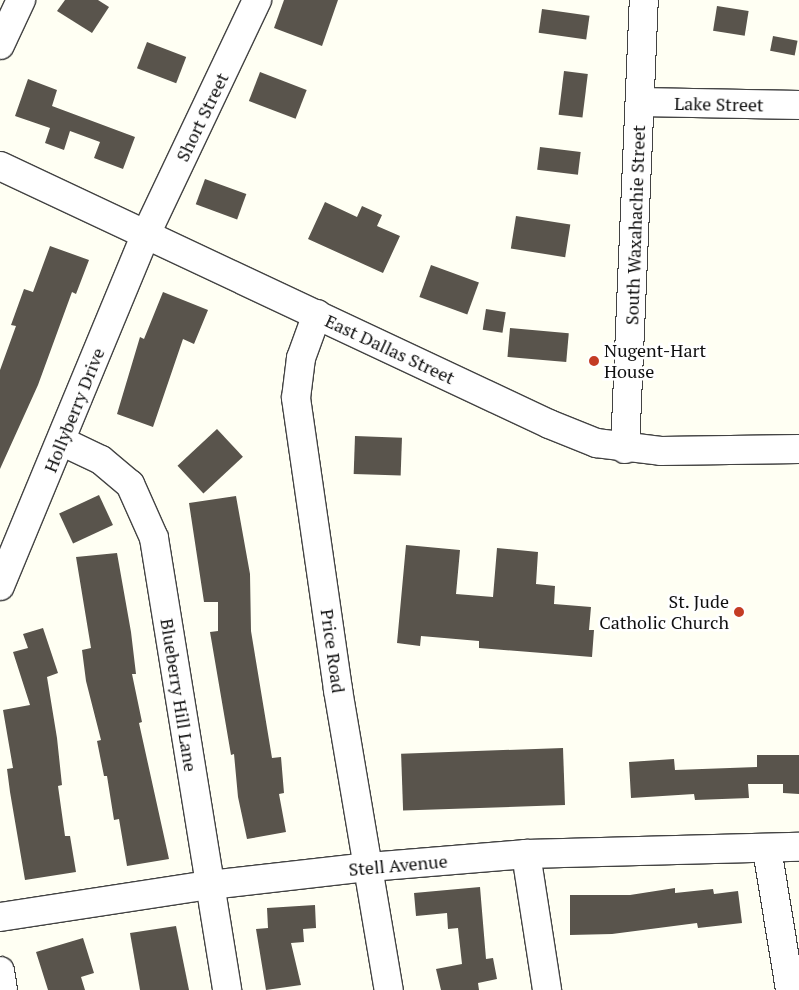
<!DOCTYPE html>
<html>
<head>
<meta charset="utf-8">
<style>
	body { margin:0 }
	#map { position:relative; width:799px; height:990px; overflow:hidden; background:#fffff3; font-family:"PT Serif",serif }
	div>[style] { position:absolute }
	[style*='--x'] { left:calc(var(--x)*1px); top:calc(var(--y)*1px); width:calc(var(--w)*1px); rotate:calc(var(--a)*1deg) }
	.building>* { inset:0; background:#59544c; transform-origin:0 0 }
	.roads { filter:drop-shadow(1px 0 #434343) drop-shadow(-1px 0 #434343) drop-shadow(0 1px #434343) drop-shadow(0 -1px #434343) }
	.minor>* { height:28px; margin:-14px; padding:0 14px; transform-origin:14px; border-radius:14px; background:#fff }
	.dots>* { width:14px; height:14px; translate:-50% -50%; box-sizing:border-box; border:2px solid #fff; border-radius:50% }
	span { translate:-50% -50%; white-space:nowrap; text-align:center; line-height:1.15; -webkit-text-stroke:5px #fff; paint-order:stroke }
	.street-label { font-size:18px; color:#101010 }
	.poi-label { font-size:18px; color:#101010 }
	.left { translate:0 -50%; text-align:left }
	.right { translate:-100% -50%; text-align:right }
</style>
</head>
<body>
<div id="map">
	<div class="building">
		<div style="clip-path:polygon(65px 0,98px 0,109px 7px,92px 33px,57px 11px)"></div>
		<div style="clip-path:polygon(284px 0,338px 0,322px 46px,274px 28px)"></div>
		<div style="left:717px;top:6px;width:32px;height:25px;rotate:9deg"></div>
		<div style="left:542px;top:9px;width:48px;height:24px;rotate:8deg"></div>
		<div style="left:773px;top:36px;width:25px;height:15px;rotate:11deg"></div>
		<div style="left:147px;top:42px;width:42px;height:28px;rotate:21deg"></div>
		<div style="left:564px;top:71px;width:24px;height:44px;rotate:7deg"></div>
		<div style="left:260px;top:72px;width:50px;height:31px;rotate:21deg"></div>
		<div style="clip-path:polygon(28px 79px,57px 90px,52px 106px,135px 137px,123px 169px,94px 158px,100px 142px,70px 131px,64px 150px,45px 143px,50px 128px,15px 116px)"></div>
		<div style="left:540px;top:147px;width:41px;height:23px;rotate:7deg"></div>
		<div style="left:205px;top:179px;width:44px;height:27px;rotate:20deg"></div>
		<div style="clip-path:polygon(325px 202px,357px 217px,362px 206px,382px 215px,377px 226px,400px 236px,383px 273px,308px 239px)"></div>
		<div style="left:516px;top:216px;width:55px;height:33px;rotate:9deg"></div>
		<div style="clip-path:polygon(50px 246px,89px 260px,76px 294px,72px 292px,38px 385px,0 469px,0 370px,16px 326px,11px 325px,24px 289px,33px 292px)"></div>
		<div style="left:431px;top:265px;width:51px;height:34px;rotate:20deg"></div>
		<div style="clip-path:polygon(163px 292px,208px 310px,194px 344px,183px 339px,153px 427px,117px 414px,140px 337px,144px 339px)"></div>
		<div style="left:486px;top:309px;width:20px;height:21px;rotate:9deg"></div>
		<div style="left:510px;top:328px;width:59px;height:29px;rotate:5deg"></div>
		<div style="left:217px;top:429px;width:38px;height:54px;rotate:47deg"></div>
		<div style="left:355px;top:436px;width:47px;height:38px;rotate:2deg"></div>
		<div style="left:99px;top:495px;width:33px;height:44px;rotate:65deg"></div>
		<div style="clip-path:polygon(236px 496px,250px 574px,251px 631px,272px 758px,281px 757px,284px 793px,279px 794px,286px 832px,247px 839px,238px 797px,234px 754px,231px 755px,210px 632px,218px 631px,218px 602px,204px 602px,189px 503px)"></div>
		<div style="clip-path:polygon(406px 545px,460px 550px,456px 594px,493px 597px,497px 548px,538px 552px,536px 584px,555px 586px,554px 604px,591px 607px,589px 630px,594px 630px,592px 657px,479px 648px,479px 641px,421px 636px,420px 646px,397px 643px)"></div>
		<div style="clip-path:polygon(117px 553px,131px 632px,136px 674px,132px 674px,142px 722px,139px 723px,169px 859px,127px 866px,119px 819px,114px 820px,107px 776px,104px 776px,97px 741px,101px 740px,86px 681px,82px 650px,91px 648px,76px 557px)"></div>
		<div style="clip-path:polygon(43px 628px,58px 673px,47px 677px,57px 738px,62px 785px,58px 786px,65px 836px,70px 836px,76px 872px,25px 880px,10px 792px,7px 769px,13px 768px,3px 710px,30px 705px,13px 652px,28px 648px,23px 634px)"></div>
		<div style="left:563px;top:748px;width:57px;height:162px;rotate:88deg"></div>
		<div style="clip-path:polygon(757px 755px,799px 755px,799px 794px,783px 793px,783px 784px,748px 784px,749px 798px,695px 800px,694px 794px,631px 798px,629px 762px,674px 759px,675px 770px,757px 767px)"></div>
		<div style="clip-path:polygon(480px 887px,486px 959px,493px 958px,497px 979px,478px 983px,479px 990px,441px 990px,436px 969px,462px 964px,458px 928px,448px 929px,447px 913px,416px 916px,414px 893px)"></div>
		<div style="clip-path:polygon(675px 888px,675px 893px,713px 889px,714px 894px,738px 891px,742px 923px,698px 928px,697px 923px,612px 934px,570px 935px,570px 895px,630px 895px)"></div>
		<div style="clip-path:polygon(315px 905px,316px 928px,303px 929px,304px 942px,291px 943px,301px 985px,266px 990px,256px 929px,268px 928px,267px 908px)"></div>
		<div style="clip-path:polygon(176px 926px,189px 990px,140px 990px,130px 933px)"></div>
		<div style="clip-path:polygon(83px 938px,94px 973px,81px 977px,85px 990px,48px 990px,36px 952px)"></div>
	</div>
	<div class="roads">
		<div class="minor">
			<div style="--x:0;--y:45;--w:50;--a:-65"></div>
			<div style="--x:640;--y:102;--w:159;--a:1.1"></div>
			<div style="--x:0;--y:166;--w:607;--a:25.17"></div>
			<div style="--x:549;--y:424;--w:51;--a:22"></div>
			<div style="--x:596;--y:443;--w:65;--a:7"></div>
			<div style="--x:661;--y:451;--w:138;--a:-0.8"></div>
			<div style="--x:317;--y:314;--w:47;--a:110"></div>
			<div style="--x:301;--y:358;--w:40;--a:97.1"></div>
			<div style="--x:296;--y:398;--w:295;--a:81.8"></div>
			<div style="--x:338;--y:690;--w:304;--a:80.4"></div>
			<div style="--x:61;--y:441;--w:44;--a:25.4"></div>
			<div style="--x:101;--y:460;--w:38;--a:40"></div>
			<div style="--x:130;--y:484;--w:59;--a:66"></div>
			<div style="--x:154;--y:538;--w:458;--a:80.8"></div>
			<div style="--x:625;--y:449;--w:449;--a:-87.6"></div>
			<div style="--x:0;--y:586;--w:381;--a:-67.5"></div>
			<div style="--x:146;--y:234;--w:259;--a:-64.6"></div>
			<div style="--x:767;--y:849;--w:143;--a:80.7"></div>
			<div style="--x:526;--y:854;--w:138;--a:81.2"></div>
			<div style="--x:0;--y:917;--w:212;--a:-8.7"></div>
			<div style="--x:210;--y:885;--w:160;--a:-6.5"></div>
			<div style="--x:369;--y:867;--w:158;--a:-4.7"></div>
			<div style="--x:526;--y:854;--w:273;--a:-1.5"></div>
			<div style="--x:0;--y:971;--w:19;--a:81"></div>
		</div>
	</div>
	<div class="dots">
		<div style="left:594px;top:361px;background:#c43c24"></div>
		<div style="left:739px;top:612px;background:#c43c24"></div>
	</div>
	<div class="street-label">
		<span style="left:719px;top:104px;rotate:1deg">Lake Street</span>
		<span style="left:202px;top:117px;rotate:-64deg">Short Street</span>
		<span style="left:635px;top:225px;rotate:-88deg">South Waxahachie Street</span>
		<span style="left:390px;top:349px;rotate:25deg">East Dallas Street</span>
		<span style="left:74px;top:410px;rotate:-68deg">Hollyberry Drive</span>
		<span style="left:333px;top:651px;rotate:82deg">Price Road</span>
		<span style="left:179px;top:695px;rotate:81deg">Blueberry Hill Lane</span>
		<span style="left:398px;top:865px;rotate:-5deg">Stell Avenue</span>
	</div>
	<div class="poi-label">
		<span class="left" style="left:604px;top:361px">Nugent-Hart<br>House</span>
		<span class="right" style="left:729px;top:612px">St. Jude<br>Catholic Church</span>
	</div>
</div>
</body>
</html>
